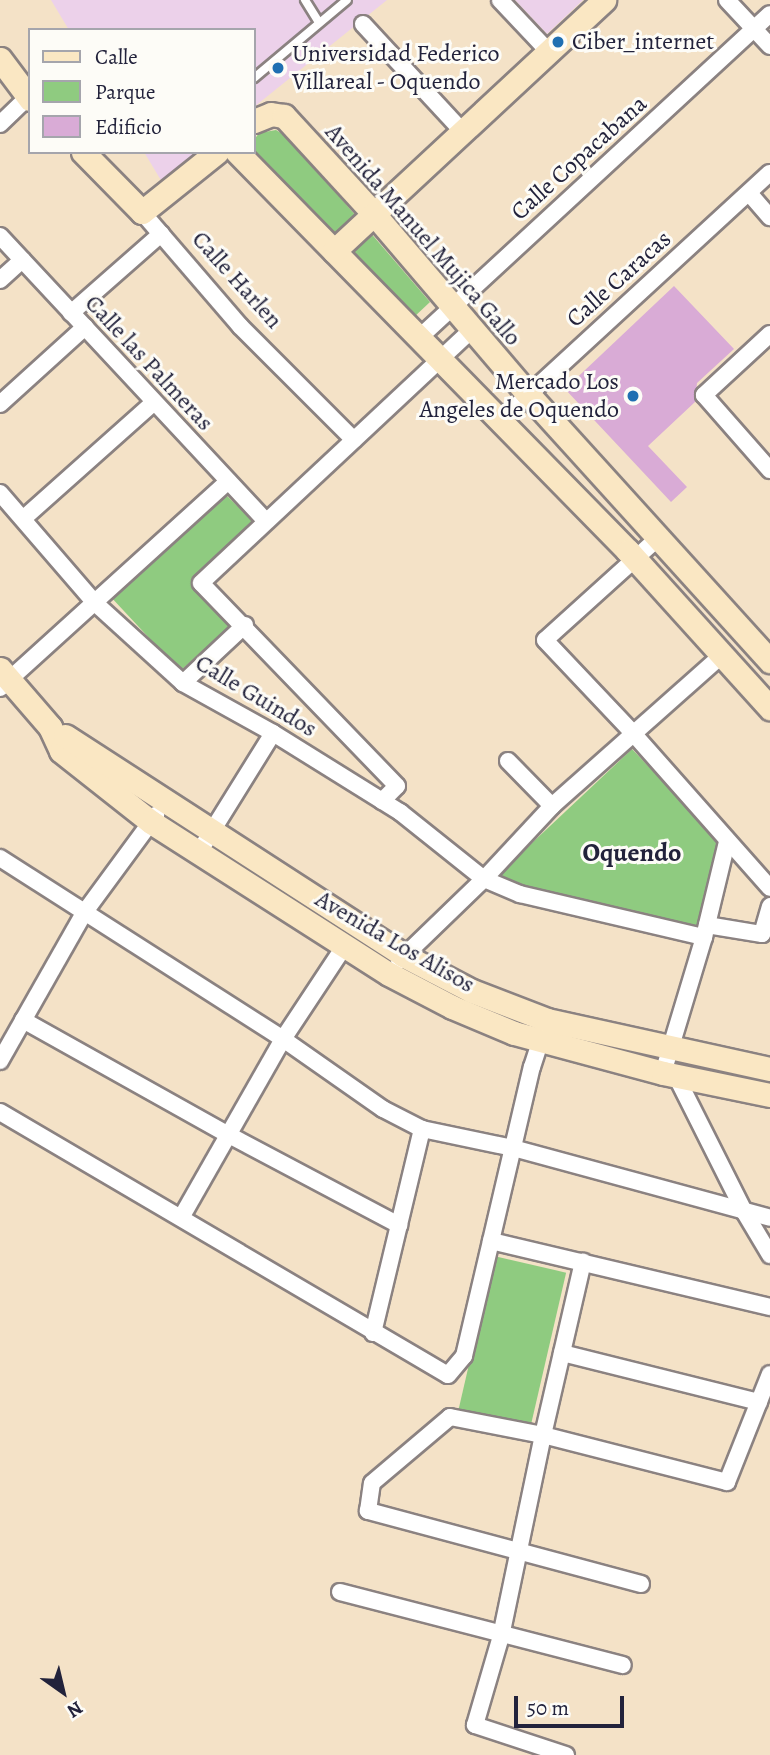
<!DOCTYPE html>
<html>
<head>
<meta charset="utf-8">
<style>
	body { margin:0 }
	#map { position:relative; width:770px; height:1755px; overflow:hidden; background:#f4e2c7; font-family:Alegreya,serif }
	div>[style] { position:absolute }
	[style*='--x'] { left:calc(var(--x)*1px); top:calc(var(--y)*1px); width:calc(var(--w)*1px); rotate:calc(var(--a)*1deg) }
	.built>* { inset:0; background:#ecd1ea }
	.green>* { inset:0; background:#8fcb80; transform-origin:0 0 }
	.building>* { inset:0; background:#d9abd6 }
	.roads { filter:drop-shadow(2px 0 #8b8281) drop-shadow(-2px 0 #8b8281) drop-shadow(0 2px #8b8281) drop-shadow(0 -2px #8b8281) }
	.lane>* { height:8px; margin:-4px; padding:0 4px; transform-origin:4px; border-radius:4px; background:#fff }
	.street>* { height:16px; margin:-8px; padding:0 8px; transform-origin:8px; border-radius:8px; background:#fff }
	.secondary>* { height:23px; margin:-11.5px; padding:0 11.5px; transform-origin:11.5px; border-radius:11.5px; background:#fae7c3 }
	.dots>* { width:19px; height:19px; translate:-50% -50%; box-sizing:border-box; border:4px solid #fdfcf7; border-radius:50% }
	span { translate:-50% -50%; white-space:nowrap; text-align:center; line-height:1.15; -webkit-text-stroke:6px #fdfcf7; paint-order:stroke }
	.poi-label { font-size:24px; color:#22223b }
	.left { translate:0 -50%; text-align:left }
	.right { translate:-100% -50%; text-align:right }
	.street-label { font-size:24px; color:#22223b }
	.neighbourhood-label { font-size:26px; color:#22223b; font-weight:700 }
	.legend { position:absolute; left:28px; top:28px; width:228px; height:126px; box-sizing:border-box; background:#fdfcf7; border:2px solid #a5a5ac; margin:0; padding:9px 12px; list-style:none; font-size:21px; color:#22223b }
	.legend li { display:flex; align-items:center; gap:14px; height:35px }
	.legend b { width:35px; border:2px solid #a5a5ac }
	.north { position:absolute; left:28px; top:1657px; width:70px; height:70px; -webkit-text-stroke:5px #fdfcf7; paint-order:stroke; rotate:146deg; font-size:19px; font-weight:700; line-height:28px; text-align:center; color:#22223b }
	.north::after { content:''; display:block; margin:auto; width:24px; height:32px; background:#22223b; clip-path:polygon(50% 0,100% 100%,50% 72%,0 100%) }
	.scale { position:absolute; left:514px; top:1696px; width:110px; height:32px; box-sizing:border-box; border:4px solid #22223b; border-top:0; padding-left:9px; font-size:21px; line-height:24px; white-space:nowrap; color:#22223b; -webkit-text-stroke:5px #fdfcf7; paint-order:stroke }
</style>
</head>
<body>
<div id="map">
	<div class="built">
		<div style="clip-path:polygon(51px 0,387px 0,254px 107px,254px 30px,69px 30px)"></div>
		<div style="clip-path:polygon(515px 0,583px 0,547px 34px)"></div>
		<div style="clip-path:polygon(144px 152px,198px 152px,162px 182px)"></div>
	</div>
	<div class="green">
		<div style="clip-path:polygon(276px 130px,289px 138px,430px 302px,413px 318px,252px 152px,254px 140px,259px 133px)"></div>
		<div style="clip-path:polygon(226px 495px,256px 524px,195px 583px,234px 623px,180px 671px,109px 595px)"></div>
		<div style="clip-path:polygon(632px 749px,721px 843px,700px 929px,526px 889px,499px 874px)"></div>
		<div style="left:494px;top:1256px;width:74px;height:157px;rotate:13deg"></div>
	</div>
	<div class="building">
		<div style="clip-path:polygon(674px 286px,734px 349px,697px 383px,695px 402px,648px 446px,687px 487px,671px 502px,565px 389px)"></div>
	</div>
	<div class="roads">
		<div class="lane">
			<div style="--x:305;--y:0;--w:26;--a:58"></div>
			<div style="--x:254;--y:78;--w:121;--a:-40"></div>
		</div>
		<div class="street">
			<div style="--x:500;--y:0;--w:70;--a:46.7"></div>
			<div style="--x:727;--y:0;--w:63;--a:46.9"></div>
			<div style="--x:363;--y:24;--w:146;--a:47.2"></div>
			<div style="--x:0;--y:124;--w:39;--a:-44"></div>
			<div style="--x:749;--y:193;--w:32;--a:49"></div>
			<div style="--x:142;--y:212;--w:150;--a:49.3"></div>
			<div style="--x:240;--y:326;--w:161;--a:45"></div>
			<div style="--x:0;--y:236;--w:388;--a:47"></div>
			<div style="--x:0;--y:280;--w:30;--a:-42"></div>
			<div style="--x:71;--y:313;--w:120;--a:-41.3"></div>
			<div style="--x:770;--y:334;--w:90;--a:137.3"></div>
			<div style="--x:704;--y:395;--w:100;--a:48.7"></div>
			<div style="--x:420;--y:337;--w:476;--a:-42.7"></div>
			<div style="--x:0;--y:404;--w:115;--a:-42.2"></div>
			<div style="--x:501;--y:420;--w:365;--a:-42.6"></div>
			<div style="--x:0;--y:493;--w:144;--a:49.2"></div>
			<div style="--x:94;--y:602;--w:120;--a:42.3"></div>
			<div style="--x:183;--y:683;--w:103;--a:29.1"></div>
			<div style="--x:273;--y:733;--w:150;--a:31.9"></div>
			<div style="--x:400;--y:812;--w:107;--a:38.6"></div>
			<div style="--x:484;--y:879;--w:39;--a:23"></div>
			<div style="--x:520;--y:894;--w:189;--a:13.2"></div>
			<div style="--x:24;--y:518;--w:174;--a:-41.7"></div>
			<div style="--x:658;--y:538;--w:152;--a:137.9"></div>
			<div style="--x:545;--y:640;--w:127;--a:46.6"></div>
			<div style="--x:632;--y:732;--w:208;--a:48.5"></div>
			<div style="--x:183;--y:683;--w:85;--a:-43.1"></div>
			<div style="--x:0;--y:688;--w:308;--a:-42.2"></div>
			<div style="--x:508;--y:761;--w:63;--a:45.6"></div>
			<div style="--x:382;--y:801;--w:21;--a:-45"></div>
			<div style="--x:397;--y:786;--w:282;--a:-134"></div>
			<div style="--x:201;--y:583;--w:371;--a:-43.1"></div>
			<div style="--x:199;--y:852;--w:140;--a:-58.1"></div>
			<div style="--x:0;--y:858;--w:336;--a:32.6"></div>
			<div style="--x:283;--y:1039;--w:122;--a:35"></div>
			<div style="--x:383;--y:1109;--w:44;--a:27.1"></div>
			<div style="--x:422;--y:1129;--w:93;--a:11.8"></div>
			<div style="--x:513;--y:1148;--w:266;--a:15.2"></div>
			<div style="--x:707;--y:925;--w:56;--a:9.3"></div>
			<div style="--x:762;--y:934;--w:29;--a:-74"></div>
			<div style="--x:399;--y:961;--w:118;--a:-44"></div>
			<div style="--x:484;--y:879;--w:100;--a:-47"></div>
			<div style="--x:552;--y:806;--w:227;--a:-41.6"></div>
			<div style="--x:23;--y:1020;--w:234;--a:29.2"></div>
			<div style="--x:227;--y:1134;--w:195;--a:27.9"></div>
			<div style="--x:0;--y:1061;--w:170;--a:-60.4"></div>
			<div style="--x:84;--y:913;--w:122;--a:-53.7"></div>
			<div style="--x:663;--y:1073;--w:142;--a:-73.2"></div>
			<div style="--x:704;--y:937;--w:98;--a:-76.4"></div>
			<div style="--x:676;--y:1076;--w:153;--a:63.3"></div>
			<div style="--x:745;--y:1213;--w:49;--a:59.2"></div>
			<div style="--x:0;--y:1112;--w:519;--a:30.42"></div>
			<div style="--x:448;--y:1375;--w:25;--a:-50"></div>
			<div style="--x:464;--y:1356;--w:297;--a:-76.8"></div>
			<div style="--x:532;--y:1067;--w:39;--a:-72"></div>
			<div style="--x:182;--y:1216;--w:204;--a:-60.3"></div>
			<div style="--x:283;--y:1039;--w:110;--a:-56.5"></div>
			<div style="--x:491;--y:1241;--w:287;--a:13.3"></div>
			<div style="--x:373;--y:1333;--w:210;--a:-76.5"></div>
			<div style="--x:562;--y:1353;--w:203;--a:14"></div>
			<div style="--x:641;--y:1584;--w:283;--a:-165"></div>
			<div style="--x:368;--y:1511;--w:28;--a:-82"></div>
			<div style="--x:372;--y:1483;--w:102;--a:-40.2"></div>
			<div style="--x:450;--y:1417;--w:95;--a:11"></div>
			<div style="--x:543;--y:1435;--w:190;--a:14.3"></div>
			<div style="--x:727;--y:1482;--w:116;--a:-68.3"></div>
			<div style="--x:340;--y:1592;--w:292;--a:14.5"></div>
			<div style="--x:566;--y:1755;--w:96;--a:-161.8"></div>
			<div style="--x:475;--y:1725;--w:93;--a:-73.7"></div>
			<div style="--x:501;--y:1636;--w:205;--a:-78.2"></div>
			<div style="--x:543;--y:1435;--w:178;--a:-77"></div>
		</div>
		<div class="secondary">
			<div style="--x:0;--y:59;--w:50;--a:53.1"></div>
			<div style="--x:254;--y:121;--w:18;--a:-22"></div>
			<div style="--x:271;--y:114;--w:13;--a:9"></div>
			<div style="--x:284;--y:116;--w:133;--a:47.4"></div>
			<div style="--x:374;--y:214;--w:235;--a:49.5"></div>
			<div style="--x:527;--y:393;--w:362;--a:47.8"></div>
			<div style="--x:83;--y:152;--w:84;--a:45.5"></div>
			<div style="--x:142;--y:212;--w:96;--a:-38.7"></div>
			<div style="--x:237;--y:152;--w:559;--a:45.58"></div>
			<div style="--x:628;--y:551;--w:212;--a:47.9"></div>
			<div style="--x:334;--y:251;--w:369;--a:-42.9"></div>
			<div style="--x:0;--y:669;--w:77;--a:49.2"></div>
			<div style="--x:50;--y:727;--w:26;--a:65"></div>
			<div style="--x:61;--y:751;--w:115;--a:38.3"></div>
			<div style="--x:151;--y:822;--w:282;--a:32.6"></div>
			<div style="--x:389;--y:974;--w:71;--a:27.6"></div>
			<div style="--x:452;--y:1007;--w:67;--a:22.8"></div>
			<div style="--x:514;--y:1033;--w:154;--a:15"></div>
			<div style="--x:663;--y:1073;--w:109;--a:11.6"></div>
			<div style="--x:65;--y:736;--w:403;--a:32.9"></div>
			<div style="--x:403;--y:955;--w:78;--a:27.6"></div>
			<div style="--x:472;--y:991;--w:80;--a:21.1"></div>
			<div style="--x:547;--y:1020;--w:228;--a:12.4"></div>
		</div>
	</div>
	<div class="dots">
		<div style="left:558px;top:42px;background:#1f6fb2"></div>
		<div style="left:278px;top:68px;background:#1f6fb2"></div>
		<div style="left:633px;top:396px;background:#1f6fb2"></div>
	</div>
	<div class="poi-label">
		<span class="left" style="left:572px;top:42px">Ciber_internet</span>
		<span class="left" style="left:292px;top:68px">Universidad Federico<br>Villareal - Oquendo</span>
		<span class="right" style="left:619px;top:396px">Mercado Los<br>Angeles de Oquendo</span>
	</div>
	<div class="street-label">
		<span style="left:579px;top:158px;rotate:-42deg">Calle Copacabana</span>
		<span style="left:423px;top:235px;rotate:49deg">Avenida Manuel Mujica Gallo</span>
		<span style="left:619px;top:279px;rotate:-42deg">Calle Caracas</span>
		<span style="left:237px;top:280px;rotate:48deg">Calle Harlen</span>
		<span style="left:149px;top:363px;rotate:47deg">Calle las Palmeras</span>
		<span style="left:256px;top:696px;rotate:31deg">Calle Guindos</span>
		<span style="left:395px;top:942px;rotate:30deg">Avenida Los Alisos</span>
	</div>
	<div class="neighbourhood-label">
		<span style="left:632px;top:853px">Oquendo</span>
	</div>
	<ul class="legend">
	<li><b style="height:9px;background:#fae7c3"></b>Calle</li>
	<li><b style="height:19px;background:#8fcb80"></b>Parque</li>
	<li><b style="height:19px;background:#d9abd6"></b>Edificio</li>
	</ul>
	<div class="north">N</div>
	<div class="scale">50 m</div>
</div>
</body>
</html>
